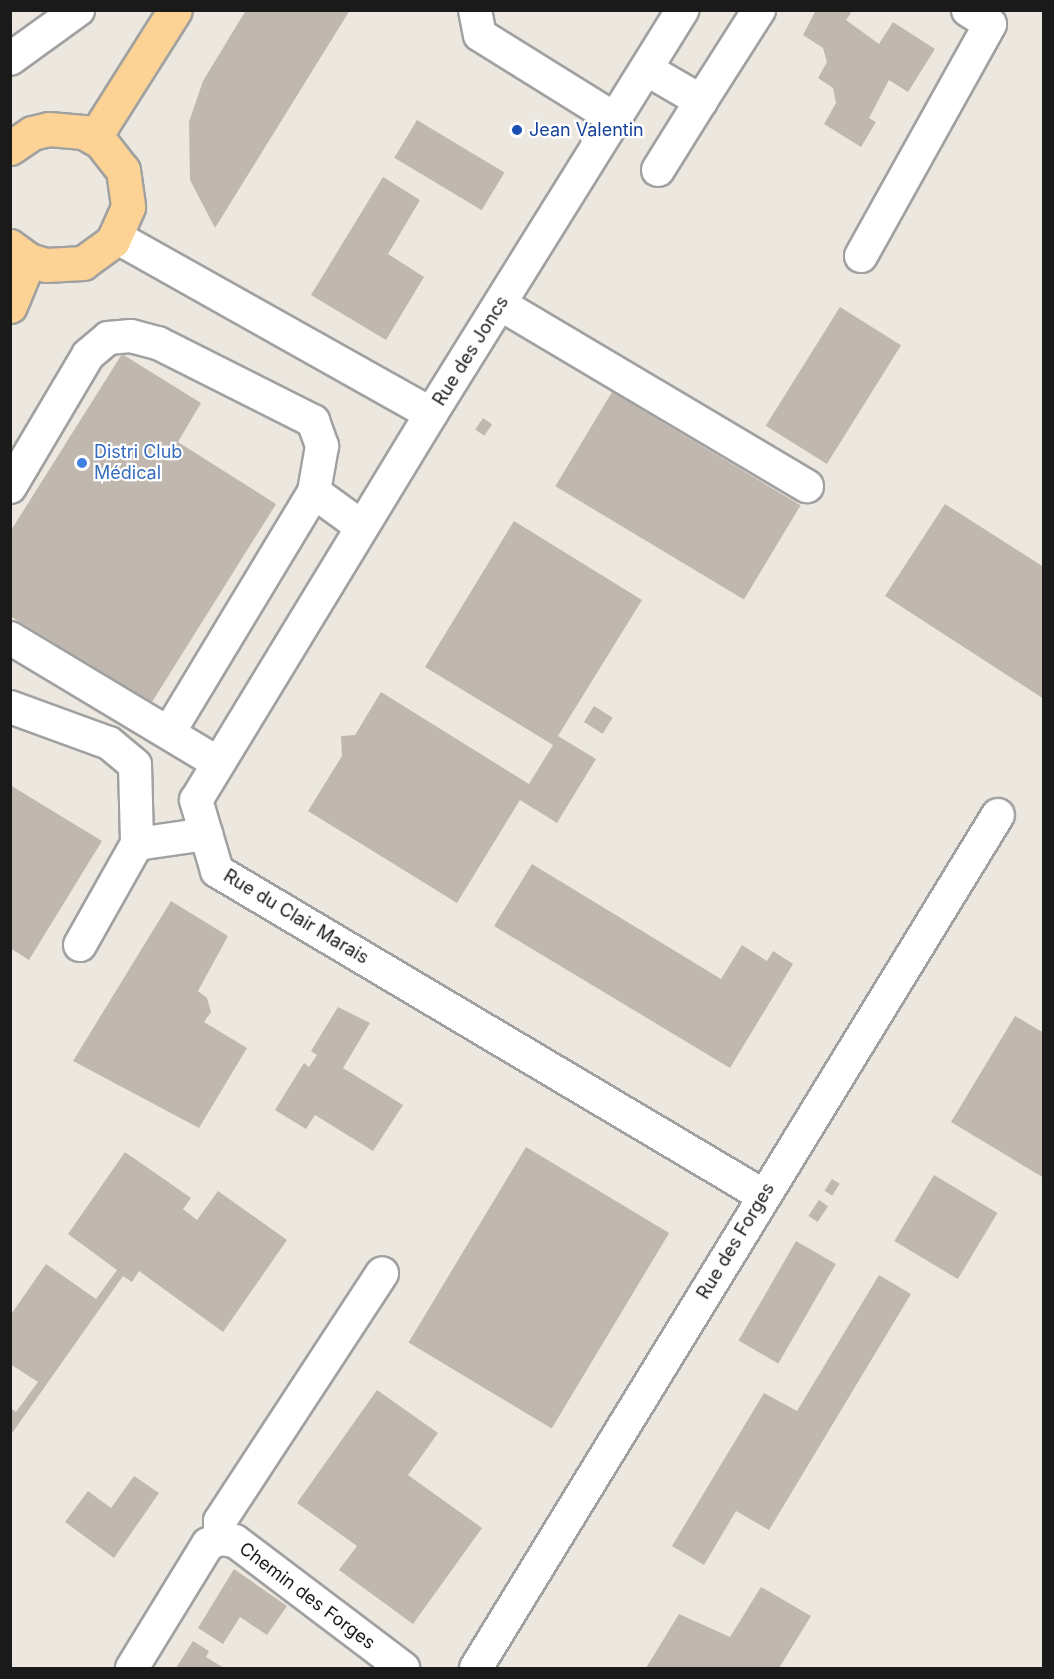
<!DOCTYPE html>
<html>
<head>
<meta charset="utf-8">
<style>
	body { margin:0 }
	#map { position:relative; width:1054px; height:1679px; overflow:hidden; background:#ece8df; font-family:Inter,sans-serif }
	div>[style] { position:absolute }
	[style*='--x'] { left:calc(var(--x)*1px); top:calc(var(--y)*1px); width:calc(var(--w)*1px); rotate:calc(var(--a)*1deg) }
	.building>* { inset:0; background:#c0b8af; transform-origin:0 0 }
	.roads { filter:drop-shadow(2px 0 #a1a1a1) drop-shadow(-2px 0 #a1a1a1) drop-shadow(0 2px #a1a1a1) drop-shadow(0 -2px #a1a1a1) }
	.minor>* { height:32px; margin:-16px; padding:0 16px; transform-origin:16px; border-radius:16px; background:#fff }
	.major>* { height:33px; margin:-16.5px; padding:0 16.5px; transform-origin:16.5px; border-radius:16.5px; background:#fcd395 }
	.dots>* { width:16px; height:16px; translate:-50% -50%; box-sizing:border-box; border:3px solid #fff; border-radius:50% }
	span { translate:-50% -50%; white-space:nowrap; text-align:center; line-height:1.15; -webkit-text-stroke:4.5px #fff; paint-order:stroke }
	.transit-label { font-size:18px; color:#164399 }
	.left { translate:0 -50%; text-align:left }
	.street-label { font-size:18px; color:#1a1a1a }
	.shop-label { font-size:18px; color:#366cbe }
	.frame { position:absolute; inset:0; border:12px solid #1a1a1a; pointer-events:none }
</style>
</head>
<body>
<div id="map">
	<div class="building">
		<div style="clip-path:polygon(246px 10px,350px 10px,215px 228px,190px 180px,189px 122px,203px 81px)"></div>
		<div style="clip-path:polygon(816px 10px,847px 10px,851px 13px,846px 20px,879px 44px,893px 22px,935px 49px,908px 92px,889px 80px,869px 118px,876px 122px,861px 147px,824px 124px,836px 103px,833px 88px,818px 78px,827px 62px,823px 48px,803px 35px)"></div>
		<div style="left:417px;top:120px;width:102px;height:44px;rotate:31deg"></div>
		<div style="clip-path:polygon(383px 177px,420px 200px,388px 254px,424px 277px,386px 340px,311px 295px)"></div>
		<div style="left:840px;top:307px;width:72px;height:140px;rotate:32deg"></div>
		<div style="clip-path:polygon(122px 354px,201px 403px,178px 442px,276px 504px,152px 702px,10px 616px,10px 532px)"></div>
		<div style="left:612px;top:392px;width:220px;height:110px;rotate:31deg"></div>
		<div style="left:483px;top:418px;width:11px;height:14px;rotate:34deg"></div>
		<div style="clip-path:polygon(945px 504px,1044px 567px,1044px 699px,885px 596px)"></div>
		<div style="clip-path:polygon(514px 521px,642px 600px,558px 736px,596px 759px,557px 823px,520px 800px,457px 903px,308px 811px,342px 756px,341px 736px,355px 735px,381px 692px,529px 784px,553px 745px,425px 667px)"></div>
		<div style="left:594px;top:706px;width:22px;height:19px;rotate:32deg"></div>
		<div style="clip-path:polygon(10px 785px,102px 841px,29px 960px,10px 948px)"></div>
		<div style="clip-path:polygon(532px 864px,721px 979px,742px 945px,767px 961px,773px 951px,793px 964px,730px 1068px,494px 926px)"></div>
		<div style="clip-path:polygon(171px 901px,228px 936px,198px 991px,207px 998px,211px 1012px,204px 1022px,247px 1048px,199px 1128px,73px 1061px)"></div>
		<div style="clip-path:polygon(338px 1007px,370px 1023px,343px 1068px,403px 1105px,373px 1151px,315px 1115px,306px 1129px,275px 1110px,304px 1063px,309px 1067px,317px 1055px,311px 1051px)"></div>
		<div style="clip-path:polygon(1015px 1016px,1044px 1033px,1044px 1178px,951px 1122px)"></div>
		<div style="left:526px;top:1147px;width:167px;height:228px;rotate:31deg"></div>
		<div style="clip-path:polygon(125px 1152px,191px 1198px,183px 1209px,197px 1220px,218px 1191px,287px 1240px,223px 1332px,139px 1271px,132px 1282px,123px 1276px,10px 1436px,10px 1408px,16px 1412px,38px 1382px,10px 1364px,10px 1316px,46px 1264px,96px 1299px,117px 1270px,68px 1234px)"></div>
		<div style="left:934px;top:1175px;width:74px;height:77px;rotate:31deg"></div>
		<div style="left:832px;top:1179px;width:9px;height:14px;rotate:32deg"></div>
		<div style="left:819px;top:1200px;width:11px;height:19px;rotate:34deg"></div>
		<div style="left:796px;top:1241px;width:46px;height:115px;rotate:30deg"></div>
		<div style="clip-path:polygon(879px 1275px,911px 1294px,769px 1530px,736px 1511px,704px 1565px,672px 1546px,764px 1393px,797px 1411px)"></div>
		<div style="clip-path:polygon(377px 1390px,438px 1433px,408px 1475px,482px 1528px,413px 1624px,339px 1570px,357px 1546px,297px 1503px)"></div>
		<div style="clip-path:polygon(134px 1476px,159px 1493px,114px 1558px,65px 1522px,88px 1491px,111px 1508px)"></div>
		<div style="clip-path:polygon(234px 1569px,287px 1606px,267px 1635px,240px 1617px,223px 1644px,198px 1628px)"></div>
		<div style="clip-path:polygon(761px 1587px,811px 1616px,779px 1668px,646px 1668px,679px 1614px,730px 1637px)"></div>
		<div style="clip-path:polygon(193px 1641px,209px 1651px,206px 1657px,224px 1668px,176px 1668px)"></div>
	</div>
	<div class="roads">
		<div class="minor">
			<div style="--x:475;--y:10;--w:25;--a:79"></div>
			<div style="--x:480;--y:35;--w:159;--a:31.9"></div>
			<div style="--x:10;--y:59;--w:84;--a:-35.8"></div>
			<div style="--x:646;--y:69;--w:64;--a:30.2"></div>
			<div style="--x:701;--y:101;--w:108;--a:-57.5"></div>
			<div style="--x:658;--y:170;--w:81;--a:-58.1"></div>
			<div style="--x:116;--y:237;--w:361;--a:29.3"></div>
			<div style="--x:431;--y:414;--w:476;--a:-58.1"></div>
			<div style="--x:861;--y:256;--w:265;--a:-60.9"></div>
			<div style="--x:990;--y:24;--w:26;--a:-148"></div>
			<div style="--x:500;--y:304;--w:357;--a:30.7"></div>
			<div style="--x:431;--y:414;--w:452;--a:121.3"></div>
			<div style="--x:196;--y:800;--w:74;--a:73.5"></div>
			<div style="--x:217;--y:871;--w:636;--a:30.72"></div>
			<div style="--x:10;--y:487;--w:153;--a:-59.4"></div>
			<div style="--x:88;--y:355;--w:26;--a:-40"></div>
			<div style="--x:108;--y:338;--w:23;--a:-5"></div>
			<div style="--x:131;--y:336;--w:28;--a:15"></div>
			<div style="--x:158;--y:343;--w:174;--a:26.7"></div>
			<div style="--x:313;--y:421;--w:27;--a:70"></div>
			<div style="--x:322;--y:446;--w:47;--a:99.9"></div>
			<div style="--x:314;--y:492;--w:280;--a:121.1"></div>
			<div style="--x:314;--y:492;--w:59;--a:36.1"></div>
			<div style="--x:10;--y:638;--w:243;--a:31"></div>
			<div style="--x:10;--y:707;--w:105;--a:20"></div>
			<div style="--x:109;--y:743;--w:34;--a:40"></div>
			<div style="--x:135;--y:765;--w:79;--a:88.5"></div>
			<div style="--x:80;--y:945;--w:116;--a:-60.6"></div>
			<div style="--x:137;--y:844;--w:70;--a:-8.2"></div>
			<div style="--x:220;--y:1539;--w:18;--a:-90"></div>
			<div style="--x:220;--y:1521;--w:296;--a:-56.8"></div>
			<div style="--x:132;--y:1668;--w:145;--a:-58.5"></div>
			<div style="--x:208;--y:1544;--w:13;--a:-23"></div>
			<div style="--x:220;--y:1539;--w:15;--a:8"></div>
			<div style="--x:235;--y:1541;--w:211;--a:37.1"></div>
			<div style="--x:476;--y:1668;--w:1000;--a:-58.54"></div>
		</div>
		<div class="major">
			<div style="--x:94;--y:138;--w:151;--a:-57.7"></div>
			<div style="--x:10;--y:148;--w:27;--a:-34"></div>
			<div style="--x:32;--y:133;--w:17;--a:-13"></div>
			<div style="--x:49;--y:129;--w:34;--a:5"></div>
			<div style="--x:83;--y:132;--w:19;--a:28"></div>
			<div style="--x:100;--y:141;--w:37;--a:52"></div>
			<div style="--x:123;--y:170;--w:37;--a:82"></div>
			<div style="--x:128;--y:207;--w:37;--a:114"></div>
			<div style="--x:113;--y:241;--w:37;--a:144"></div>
			<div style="--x:83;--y:263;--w:37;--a:177"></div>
			<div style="--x:46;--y:265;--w:18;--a:-164"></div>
			<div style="--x:29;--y:260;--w:24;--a:-144"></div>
			<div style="--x:10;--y:306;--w:50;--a:-67.6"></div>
		</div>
	</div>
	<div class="dots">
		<div style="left:517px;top:130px;background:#1a4fb4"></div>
		<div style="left:82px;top:463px;background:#3f7fe0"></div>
	</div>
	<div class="transit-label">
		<span class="left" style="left:529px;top:130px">Jean Valentin</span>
	</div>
	<div class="street-label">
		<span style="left:471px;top:351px;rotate:-58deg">Rue des Joncs</span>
		<span style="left:296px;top:917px;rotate:31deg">Rue du Clair Marais</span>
		<span style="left:736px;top:1241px;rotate:-59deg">Rue des Forges</span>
		<span style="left:307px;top:1596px;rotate:37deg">Chemin des Forges</span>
	</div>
	<div class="shop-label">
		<span class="left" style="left:94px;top:463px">Distri Club<br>Médical</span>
	</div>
	<div class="frame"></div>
</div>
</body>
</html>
